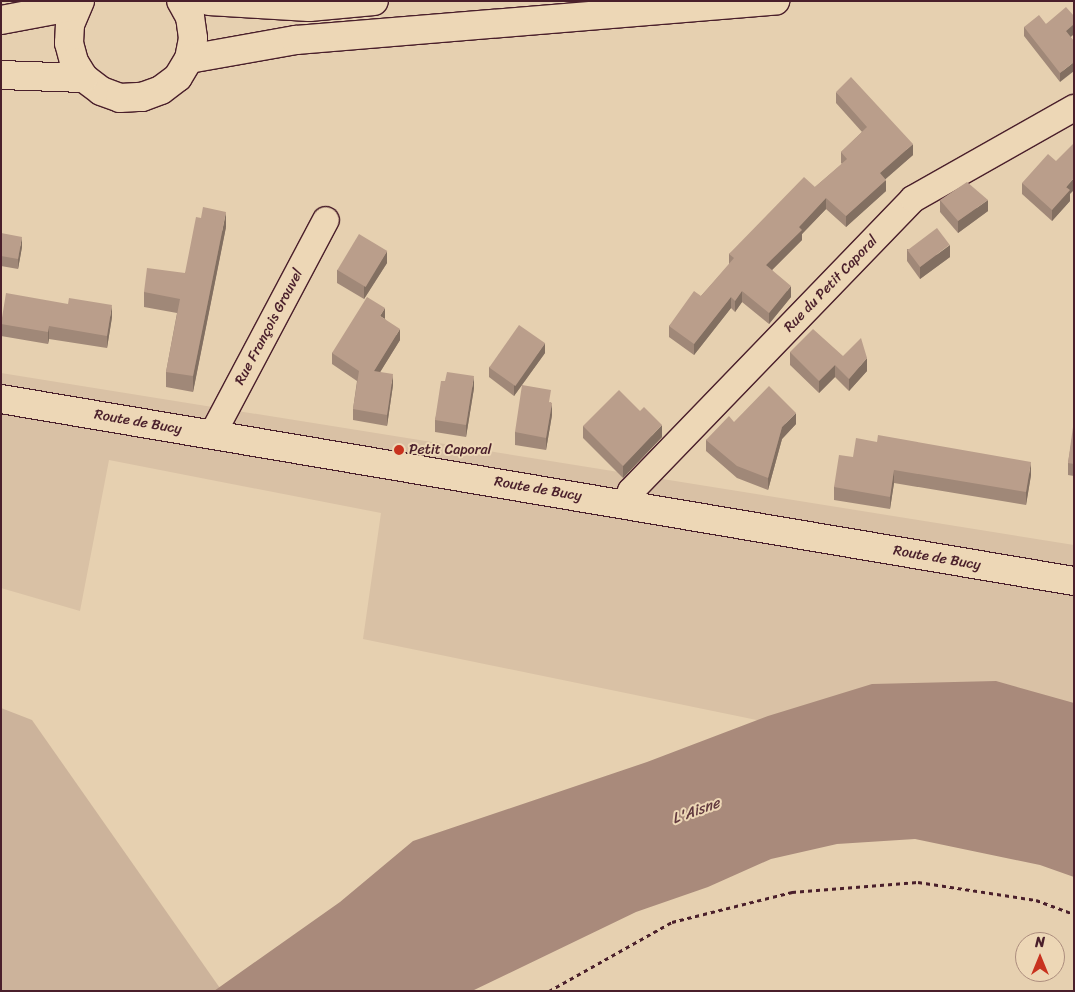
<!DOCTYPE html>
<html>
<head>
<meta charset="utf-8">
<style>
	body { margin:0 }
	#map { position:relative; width:1075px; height:992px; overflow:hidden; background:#e6d0b0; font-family:Sriracha,sans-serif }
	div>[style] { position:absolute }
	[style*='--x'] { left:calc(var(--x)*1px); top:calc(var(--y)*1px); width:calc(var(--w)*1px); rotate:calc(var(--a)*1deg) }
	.built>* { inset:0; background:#d9c1a5 }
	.green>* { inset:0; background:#ccb39b }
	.water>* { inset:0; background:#a98a7b }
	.path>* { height:3px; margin-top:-1.5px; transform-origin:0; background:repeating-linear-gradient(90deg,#4a1f2b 0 4px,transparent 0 8px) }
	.roads { filter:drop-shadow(1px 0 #4a1f2b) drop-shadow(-1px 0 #4a1f2b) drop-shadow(0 1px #4a1f2b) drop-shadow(0 -1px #4a1f2b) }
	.minor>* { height:26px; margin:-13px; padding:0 13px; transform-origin:13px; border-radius:13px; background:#edd7b6 }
	.secondary>* { height:28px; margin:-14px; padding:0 14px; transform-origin:14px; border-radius:14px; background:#edd7b6 }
	.primary>* { height:28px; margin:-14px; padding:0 14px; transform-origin:14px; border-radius:14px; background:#edd7b6 }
	.wall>* { inset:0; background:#a08878 }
	.shaded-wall>* { inset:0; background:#826f61 }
	.building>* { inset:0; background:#ba9e8b; transform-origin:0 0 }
	.dots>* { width:14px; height:14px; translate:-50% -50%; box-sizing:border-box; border:2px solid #edd7b6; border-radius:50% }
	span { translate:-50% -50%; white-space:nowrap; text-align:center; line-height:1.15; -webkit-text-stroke:4px #edd7b6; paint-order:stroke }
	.street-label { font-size:14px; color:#4a1f2b }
	.poi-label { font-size:14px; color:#4a1f2b }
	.left { translate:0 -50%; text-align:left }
	.water-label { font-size:15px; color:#623a3f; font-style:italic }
	.frame { position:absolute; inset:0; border:2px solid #4a1f2b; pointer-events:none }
	.north { position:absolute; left:1015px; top:932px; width:50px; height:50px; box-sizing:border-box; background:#edd7b6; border:1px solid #ac8d7e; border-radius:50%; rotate:0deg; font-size:14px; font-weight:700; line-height:20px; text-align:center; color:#4a1f2b }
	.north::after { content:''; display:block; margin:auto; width:18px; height:22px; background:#c8321e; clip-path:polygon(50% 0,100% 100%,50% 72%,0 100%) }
</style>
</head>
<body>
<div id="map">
	<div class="built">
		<div style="clip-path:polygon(1px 373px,1074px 545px,1074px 747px,815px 732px,363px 639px,381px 513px,109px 460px,80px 611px,1px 588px)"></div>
	</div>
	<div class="green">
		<div style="clip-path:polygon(1px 708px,32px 720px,222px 991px,1px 991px)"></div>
	</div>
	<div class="water">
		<div style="clip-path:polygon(996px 681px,1074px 703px,1074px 877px,1040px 865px,915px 839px,837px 844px,771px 859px,708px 887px,636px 912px,472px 991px,214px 991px,340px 902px,413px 841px,647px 762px,768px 716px,872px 684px)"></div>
	</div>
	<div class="path">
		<div style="--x:549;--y:991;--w:141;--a:-29.3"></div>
		<div style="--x:672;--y:922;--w:124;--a:-14"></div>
		<div style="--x:792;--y:892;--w:126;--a:-4.5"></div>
		<div style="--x:918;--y:882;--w:119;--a:8.7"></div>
		<div style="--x:1036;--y:900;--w:40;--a:20.2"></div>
	</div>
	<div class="roads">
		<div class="minor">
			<div style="--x:212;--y:435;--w:243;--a:-62.1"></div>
			<div style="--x:628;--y:505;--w:14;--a:-78"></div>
			<div style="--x:631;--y:491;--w:406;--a:-46"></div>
			<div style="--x:913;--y:199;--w:185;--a:-29.5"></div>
		</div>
		<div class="secondary">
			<div style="--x:1;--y:399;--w:1088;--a:9.63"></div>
		</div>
		<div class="primary">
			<div style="--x:80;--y:1;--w:25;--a:113"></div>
			<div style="--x:70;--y:24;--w:19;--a:93"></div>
			<div style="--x:69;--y:43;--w:20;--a:75"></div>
			<div style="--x:74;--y:62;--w:19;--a:58"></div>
			<div style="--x:84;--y:78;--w:21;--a:37"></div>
			<div style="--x:101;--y:91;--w:20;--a:20"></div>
			<div style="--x:120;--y:98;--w:22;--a:-3"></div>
			<div style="--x:142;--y:97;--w:20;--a:-20"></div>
			<div style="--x:161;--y:90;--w:21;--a:-37"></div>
			<div style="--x:178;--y:77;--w:21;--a:-59"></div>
			<div style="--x:189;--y:59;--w:21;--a:-79"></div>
			<div style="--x:193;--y:38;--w:21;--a:-98"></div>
			<div style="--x:190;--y:17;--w:18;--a:-119"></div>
			<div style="--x:209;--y:1;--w:100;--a:3.4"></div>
			<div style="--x:309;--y:7;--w:65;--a:-5.3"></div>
			<div style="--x:1;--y:20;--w:76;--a:-10.6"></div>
			<div style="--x:189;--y:59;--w:109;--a:-10.1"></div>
			<div style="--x:296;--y:40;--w:481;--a:-4.7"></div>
			<div style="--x:1;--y:75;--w:83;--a:2.1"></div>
		</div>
	</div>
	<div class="wall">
		<div style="clip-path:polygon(1074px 16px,1074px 34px,1071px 37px,1060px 82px,1024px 36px,1024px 27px,1046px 24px)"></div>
		<div style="clip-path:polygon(836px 92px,913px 155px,885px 179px,886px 191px,846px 227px,826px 209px,802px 234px,802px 240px,772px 270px,791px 297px,769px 324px,742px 302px,735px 312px,731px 308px,694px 355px,669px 337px,669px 326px,701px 296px,729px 265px,729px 254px,815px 187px,842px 164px,841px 163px,841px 152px,862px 132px,836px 103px)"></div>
		<div style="clip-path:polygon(1022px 183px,1070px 194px,1070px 201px,1052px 221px,1022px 194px)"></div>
		<div style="clip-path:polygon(940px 200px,988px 211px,958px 233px,940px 212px)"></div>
		<div style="clip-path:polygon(226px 227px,193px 392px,166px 387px,166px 372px,177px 313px,144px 307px,144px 292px,185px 273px)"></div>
		<div style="clip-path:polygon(1px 233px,22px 247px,18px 269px,1px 266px)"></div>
		<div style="clip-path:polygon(907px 249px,950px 257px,920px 279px,907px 261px)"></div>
		<div style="clip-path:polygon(387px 263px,364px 299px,337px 283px,337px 270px)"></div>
		<div style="clip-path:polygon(68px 304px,112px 317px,107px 348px,49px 339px,48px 344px,1px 336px,1px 324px)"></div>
		<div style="clip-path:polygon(385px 319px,400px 340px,380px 372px,393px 385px,387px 426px,353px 420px,353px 409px,357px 381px,332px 364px,332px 353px)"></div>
		<div style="clip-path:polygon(790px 352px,843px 356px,867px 371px,849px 391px,835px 377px,819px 393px,790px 365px)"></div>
		<div style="clip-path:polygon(545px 353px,514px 396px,489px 377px,489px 367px)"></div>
		<div style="clip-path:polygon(445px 381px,474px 388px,466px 437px,435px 432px,435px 420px)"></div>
		<div style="clip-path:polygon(551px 402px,552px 415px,546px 450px,515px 445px,515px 432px)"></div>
		<div style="clip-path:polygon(734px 422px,796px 424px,782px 439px,768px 490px,737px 478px,706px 451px,706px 440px)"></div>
		<div style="clip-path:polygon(583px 426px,662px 437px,623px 478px,583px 438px)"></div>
		<div style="clip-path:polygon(1074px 427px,1074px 476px,1068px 475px,1068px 463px)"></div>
		<div style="clip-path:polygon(853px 457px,1031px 475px,1026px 505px,894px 483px,890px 509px,834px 500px,834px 487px)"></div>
	</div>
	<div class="shaded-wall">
		<div style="clip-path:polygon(1074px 24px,1074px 34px,1066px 40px,1066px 31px)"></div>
		<div style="clip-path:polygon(1074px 62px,1074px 71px,1060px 82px,1060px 73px)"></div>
		<div style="clip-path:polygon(913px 144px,913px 155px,880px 184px,880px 173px)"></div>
		<div style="clip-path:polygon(1074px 178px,1074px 190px,1070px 194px,1070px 201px,1052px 221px,1052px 210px,1066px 187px)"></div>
		<div style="clip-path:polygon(886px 180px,886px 191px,846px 227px,846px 216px)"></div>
		<div style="clip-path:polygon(826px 198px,826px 209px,802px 234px,802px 240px,766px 276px,766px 265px,799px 227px)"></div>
		<div style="clip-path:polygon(988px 200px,988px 211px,958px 233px,958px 221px)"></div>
		<div style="clip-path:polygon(226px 212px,226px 227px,193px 392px,193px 376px)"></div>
		<div style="clip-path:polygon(22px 237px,22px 247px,18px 269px,18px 259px)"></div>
		<div style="clip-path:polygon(950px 245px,950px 257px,920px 279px,920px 267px)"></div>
		<div style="clip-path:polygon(387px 251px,387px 263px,364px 299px,364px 287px)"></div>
		<div style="clip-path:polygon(791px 286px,791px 297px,769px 324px,769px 313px)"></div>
		<div style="clip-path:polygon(742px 291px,742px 302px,735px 312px,735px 301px)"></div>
		<div style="clip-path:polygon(731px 297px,731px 308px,694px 355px,694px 344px)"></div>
		<div style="clip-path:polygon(112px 305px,112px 317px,107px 348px,107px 336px)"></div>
		<div style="clip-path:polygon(385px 308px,385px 319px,380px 316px)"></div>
		<div style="clip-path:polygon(49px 326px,49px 339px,48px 344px,48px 332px)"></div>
		<div style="clip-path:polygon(400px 329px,400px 340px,374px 382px,374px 371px)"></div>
		<div style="clip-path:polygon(545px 343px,545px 353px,514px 396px,514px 386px)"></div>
		<div style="clip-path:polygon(867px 358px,867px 371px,849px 391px,849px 379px)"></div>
		<div style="clip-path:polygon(835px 365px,835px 377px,819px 393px,819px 381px)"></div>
		<div style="clip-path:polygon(393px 374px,393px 385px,387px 426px,387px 415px)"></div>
		<div style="clip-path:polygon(474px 376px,474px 388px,466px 437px,466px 425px)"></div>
		<div style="clip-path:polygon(552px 403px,552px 415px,546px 450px,546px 438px)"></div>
		<div style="clip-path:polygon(796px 413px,796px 424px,782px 439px,768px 490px,768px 478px,782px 427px)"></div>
		<div style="clip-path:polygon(662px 425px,662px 437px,623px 478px,623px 466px)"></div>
		<div style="clip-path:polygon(1031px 462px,1031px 475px,1026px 505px,1026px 492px)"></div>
		<div style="clip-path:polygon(894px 470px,894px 483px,890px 509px,890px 497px)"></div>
	</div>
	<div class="building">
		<div style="clip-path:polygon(1066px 7px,1074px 16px,1074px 24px,1066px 31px,1074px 41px,1074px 62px,1060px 73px,1024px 27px,1039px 15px,1046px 24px)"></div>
		<div style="clip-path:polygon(851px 77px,913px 144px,880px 173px,886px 180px,846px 216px,826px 198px,799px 227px,802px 230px,766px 265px,791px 286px,769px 313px,742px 291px,735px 301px,731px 297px,694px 344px,669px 326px,694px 291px,701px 296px,734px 258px,729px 254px,804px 177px,815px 187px,847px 159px,841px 152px,867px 127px,836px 92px)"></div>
		<div style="clip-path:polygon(1074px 143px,1074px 178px,1066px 187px,1070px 190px,1052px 210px,1022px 183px,1048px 154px,1056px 161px)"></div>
		<div style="clip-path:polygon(967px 182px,988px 200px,958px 221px,940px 200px)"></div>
		<div style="clip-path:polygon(203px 207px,226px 212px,193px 376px,166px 372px,180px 299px,144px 292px,147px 268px,185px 273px,196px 217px,201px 218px)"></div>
		<div style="left:937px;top:228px;width:21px;height:37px;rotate:53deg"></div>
		<div style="clip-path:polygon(1px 233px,22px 237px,18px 259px,1px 256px)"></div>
		<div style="left:359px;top:234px;width:33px;height:42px;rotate:31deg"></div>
		<div style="clip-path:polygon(6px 293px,68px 304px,69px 298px,112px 305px,107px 336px,49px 326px,48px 332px,1px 324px)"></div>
		<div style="clip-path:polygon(367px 297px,385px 308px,380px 316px,400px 329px,374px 371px,393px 374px,387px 415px,353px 409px,359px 371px,332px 353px)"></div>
		<div style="left:519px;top:325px;width:32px;height:52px;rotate:35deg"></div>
		<div style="clip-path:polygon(813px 329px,843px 356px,861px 338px,867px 358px,849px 379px,835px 365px,819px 381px,790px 352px)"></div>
		<div style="clip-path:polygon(447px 372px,474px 376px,466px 425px,435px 420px,441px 381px,445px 381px)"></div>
		<div style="clip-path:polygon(522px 385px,551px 390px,549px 402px,552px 403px,546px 438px,515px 432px)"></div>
		<div style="clip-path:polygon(769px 386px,796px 413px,782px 427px,768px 478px,737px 466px,706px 440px,729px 416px,734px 422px)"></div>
		<div style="clip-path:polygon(619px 390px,640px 411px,644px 407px,662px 425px,623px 466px,583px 426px)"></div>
		<div style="clip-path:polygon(1073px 427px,1074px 464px,1068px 463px)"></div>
		<div style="clip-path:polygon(878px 435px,1031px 462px,1026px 492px,894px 470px,890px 497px,834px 487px,839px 455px,853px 457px,856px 438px,877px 442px)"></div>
	</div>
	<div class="dots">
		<div style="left:399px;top:450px;background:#c8321e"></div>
	</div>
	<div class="street-label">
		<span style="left:831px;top:284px;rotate:-46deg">Rue du Petit Caporal</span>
		<span style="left:269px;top:327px;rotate:-62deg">Rue François Grouvel</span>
		<span style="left:138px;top:422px;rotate:10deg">Route de Bucy</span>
		<span style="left:538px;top:489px;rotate:10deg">Route de Bucy</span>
		<span style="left:937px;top:558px;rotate:10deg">Route de Bucy</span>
	</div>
	<div class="poi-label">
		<span class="left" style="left:409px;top:450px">Petit Caporal</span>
	</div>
	<div class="water-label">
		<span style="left:696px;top:811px;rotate:-20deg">L'Aisne</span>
	</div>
	<div class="frame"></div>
	<div class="north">N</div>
</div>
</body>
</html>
